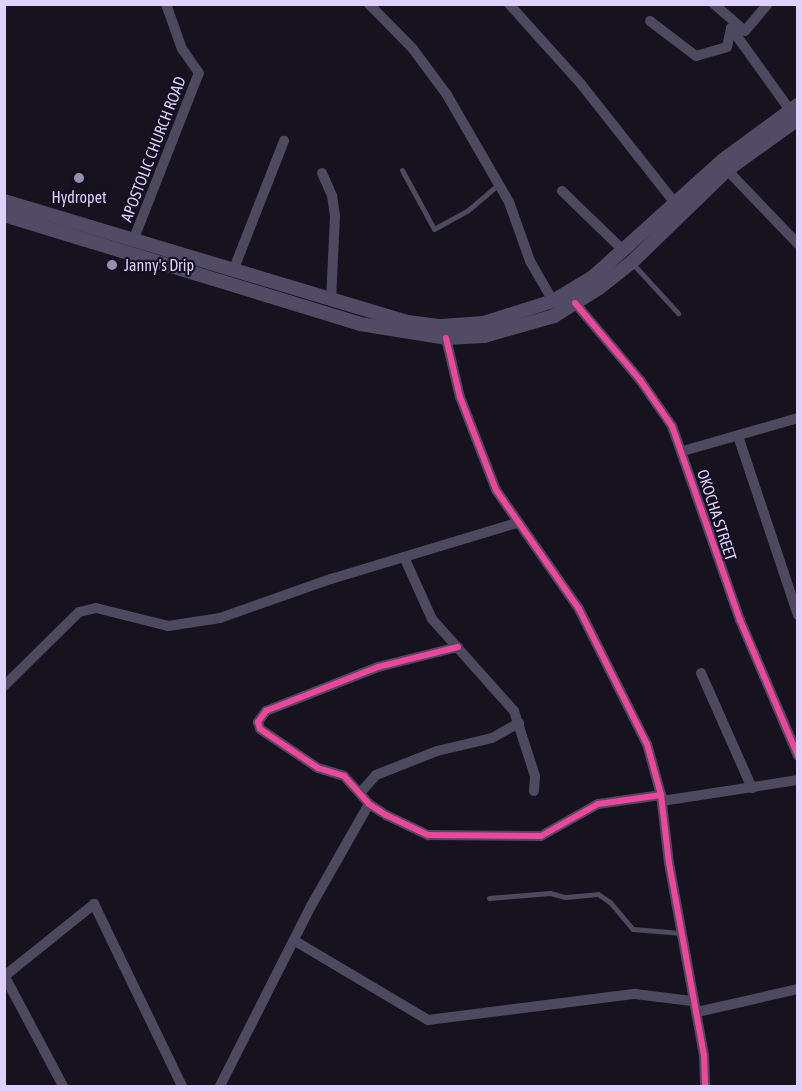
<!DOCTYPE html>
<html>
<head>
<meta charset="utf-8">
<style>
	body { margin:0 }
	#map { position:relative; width:802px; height:1091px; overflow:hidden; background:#16131e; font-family:"Asap Condensed",sans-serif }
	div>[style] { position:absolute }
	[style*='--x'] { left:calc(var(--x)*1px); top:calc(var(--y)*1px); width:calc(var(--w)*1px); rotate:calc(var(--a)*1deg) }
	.lane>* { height:5px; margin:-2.5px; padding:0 2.5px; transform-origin:2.5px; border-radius:2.5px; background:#4d495e }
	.street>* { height:10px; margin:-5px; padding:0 5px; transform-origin:5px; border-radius:5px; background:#4d495e }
	.secondary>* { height:14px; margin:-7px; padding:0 7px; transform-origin:7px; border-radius:7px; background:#524b65 }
	.cycleway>* { height:6px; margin:-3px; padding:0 3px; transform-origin:3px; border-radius:3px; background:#ed469a }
	.dots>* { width:16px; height:16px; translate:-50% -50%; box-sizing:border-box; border:3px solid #150f22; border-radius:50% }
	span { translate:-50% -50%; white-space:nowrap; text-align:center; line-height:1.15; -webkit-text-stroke:4.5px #150f22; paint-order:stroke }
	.street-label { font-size:16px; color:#ded2fd }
	.poi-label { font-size:16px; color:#ded2fd }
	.left { translate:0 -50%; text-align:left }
	.frame { position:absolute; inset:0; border:6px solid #ded2fd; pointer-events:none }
</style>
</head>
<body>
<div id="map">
	<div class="lane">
		<div style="--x:402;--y:170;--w:67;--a:61.5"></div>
		<div style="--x:434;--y:229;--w:38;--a:-29"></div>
		<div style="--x:467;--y:211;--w:42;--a:-40.2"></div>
		<div style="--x:633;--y:264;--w:67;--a:47.4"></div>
		<div style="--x:489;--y:898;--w:61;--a:-4.7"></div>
		<div style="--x:550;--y:893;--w:16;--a:15"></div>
		<div style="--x:565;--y:897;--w:33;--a:-5"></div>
		<div style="--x:598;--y:894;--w:14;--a:34"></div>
		<div style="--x:610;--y:902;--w:35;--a:50"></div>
		<div style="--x:633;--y:929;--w:48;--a:4.8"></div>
	</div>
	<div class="street">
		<div style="--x:369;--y:4;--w:63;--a:45.6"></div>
		<div style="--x:413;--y:49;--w:57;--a:53.5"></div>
		<div style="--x:447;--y:95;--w:124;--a:59.9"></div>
		<div style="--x:509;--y:202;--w:63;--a:70.4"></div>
		<div style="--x:530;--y:261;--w:46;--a:60.1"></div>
		<div style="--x:509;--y:4;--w:108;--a:48"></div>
		<div style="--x:581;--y:84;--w:152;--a:51.7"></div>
		<div style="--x:714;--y:4;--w:38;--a:41"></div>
		<div style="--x:650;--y:21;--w:58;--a:37.3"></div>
		<div style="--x:696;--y:56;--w:32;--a:-16"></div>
		<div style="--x:727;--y:47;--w:19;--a:-78"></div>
		<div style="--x:731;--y:28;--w:101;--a:54.3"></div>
		<div style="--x:731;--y:28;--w:14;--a:12"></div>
		<div style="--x:745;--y:31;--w:35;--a:-50"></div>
		<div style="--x:727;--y:170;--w:103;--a:46.2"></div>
		<div style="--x:322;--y:173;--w:24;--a:66"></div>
		<div style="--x:332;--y:195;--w:21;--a:82"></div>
		<div style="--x:335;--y:216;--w:85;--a:92.7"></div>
		<div style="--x:562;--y:191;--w:86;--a:44.1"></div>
		<div style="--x:133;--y:241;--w:180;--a:-68.6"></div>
		<div style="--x:199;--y:73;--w:29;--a:-125"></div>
		<div style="--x:182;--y:49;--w:48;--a:-109.6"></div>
		<div style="--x:233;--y:271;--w:140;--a:-68.6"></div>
		<div style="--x:575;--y:303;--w:101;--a:49.8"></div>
		<div style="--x:640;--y:380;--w:56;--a:55.2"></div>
		<div style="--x:672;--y:426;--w:206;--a:70.7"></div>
		<div style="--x:740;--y:620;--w:148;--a:66.9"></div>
		<div style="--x:446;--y:338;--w:61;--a:76.7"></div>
		<div style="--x:460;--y:397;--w:100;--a:68.8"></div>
		<div style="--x:496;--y:490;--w:145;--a:55.1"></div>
		<div style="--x:579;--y:609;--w:151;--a:63.3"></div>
		<div style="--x:647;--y:744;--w:53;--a:74.6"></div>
		<div style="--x:661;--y:795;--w:68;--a:83.3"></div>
		<div style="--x:669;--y:863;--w:195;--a:79.7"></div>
		<div style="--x:704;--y:1055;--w:31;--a:88"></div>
		<div style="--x:738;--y:436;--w:189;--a:71.5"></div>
		<div style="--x:683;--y:451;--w:120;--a:-16"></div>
		<div style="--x:404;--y:557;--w:68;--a:65.7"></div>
		<div style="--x:432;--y:619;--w:123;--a:48.3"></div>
		<div style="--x:514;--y:711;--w:68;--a:72.1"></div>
		<div style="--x:535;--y:776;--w:15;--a:94"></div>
		<div style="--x:458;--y:647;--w:82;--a:166"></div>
		<div style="--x:378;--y:667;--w:120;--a:158.6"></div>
		<div style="--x:266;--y:711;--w:14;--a:126"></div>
		<div style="--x:258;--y:722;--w:7;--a:74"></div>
		<div style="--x:260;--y:729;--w:70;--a:33.9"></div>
		<div style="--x:318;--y:768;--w:27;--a:17"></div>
		<div style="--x:344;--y:776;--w:38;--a:48"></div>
		<div style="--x:369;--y:804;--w:20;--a:33"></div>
		<div style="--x:386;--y:815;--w:47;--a:25.5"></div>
		<div style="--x:428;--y:835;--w:113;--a:0.5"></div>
		<div style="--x:541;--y:836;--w:65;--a:-29.3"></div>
		<div style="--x:598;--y:804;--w:64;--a:-8.1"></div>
		<div style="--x:701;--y:673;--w:126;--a:66.1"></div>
		<div style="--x:4;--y:686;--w:105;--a:-44.6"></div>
		<div style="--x:79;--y:612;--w:17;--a:-13"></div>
		<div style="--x:96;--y:608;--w:74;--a:14"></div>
		<div style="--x:168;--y:626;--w:53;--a:-8.7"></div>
		<div style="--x:220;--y:618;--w:118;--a:-19.4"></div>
		<div style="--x:331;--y:579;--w:194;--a:-16.8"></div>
		<div style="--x:360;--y:793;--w:24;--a:-48"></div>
		<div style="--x:376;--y:775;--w:66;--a:-21.5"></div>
		<div style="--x:437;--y:751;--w:57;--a:-13.3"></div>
		<div style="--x:492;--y:738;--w:31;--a:-29"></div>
		<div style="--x:662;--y:801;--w:138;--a:-8.8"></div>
		<div style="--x:295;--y:941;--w:155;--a:30.7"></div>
		<div style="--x:428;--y:1020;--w:209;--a:-7.2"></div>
		<div style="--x:635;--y:994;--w:57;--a:7"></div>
		<div style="--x:7;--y:974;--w:112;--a:-38.8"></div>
		<div style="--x:94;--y:904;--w:202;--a:64.2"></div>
		<div style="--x:4;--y:975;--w:126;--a:62"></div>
		<div style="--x:697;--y:1012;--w:104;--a:-12.8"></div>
		<div style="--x:220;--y:1086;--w:202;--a:-63.2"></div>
		<div style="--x:311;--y:906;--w:117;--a:-60.4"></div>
	</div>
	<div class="secondary">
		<div style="--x:4;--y:201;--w:421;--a:16.7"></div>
		<div style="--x:407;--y:322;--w:34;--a:7"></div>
		<div style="--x:441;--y:326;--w:43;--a:-4"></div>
		<div style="--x:484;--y:323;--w:72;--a:-17.7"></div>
		<div style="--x:553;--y:301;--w:47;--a:-31"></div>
		<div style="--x:593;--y:277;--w:175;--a:-42"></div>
		<div style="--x:723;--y:160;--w:93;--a:-36.3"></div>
		<div style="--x:4;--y:215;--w:372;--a:17"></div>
		<div style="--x:360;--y:324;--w:87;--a:9.2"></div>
		<div style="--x:446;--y:338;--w:38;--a:-3"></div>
		<div style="--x:484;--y:336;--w:73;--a:-15.9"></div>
		<div style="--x:554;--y:316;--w:53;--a:-31.9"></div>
		<div style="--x:599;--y:288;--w:42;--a:-38.2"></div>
		<div style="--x:632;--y:262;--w:132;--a:-44.1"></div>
		<div style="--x:727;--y:170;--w:87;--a:-35.7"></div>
	</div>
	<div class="cycleway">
		<div style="--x:575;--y:303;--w:101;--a:49.8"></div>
		<div style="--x:640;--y:380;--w:56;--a:55.2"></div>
		<div style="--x:672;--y:426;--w:206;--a:70.7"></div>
		<div style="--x:740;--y:620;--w:148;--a:66.9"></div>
		<div style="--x:446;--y:338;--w:61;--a:76.7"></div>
		<div style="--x:460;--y:397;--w:100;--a:68.8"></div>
		<div style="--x:496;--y:490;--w:145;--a:55.1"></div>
		<div style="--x:579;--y:609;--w:151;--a:63.3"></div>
		<div style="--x:647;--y:744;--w:53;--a:74.6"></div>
		<div style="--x:661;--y:795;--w:68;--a:83.3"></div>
		<div style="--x:669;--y:863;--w:195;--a:79.7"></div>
		<div style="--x:704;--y:1055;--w:31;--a:88"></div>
		<div style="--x:458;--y:647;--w:82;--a:166"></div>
		<div style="--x:378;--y:667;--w:120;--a:158.6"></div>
		<div style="--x:266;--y:711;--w:14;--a:126"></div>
		<div style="--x:258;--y:722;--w:7;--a:74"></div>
		<div style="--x:260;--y:729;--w:70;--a:33.9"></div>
		<div style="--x:318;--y:768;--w:27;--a:17"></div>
		<div style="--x:344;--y:776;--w:38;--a:48"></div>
		<div style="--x:369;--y:804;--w:20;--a:33"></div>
		<div style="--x:386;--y:815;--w:47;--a:25.5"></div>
		<div style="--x:428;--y:835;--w:113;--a:0.5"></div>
		<div style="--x:541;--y:836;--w:65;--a:-29.3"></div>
		<div style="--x:598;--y:804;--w:64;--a:-8.1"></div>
	</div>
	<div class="dots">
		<div style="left:79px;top:178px;background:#988faf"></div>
		<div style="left:112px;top:265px;background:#988faf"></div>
	</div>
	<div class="street-label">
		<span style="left:153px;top:149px;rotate:-69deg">APOSTOLIC CHURCH ROAD</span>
		<span style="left:717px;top:515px;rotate:72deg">OKOCHA STREET</span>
	</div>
	<div class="poi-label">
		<span style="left:79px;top:197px">Hydropet</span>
		<span class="left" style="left:124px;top:265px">Janny's Drip</span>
	</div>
	<div class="frame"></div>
</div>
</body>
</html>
